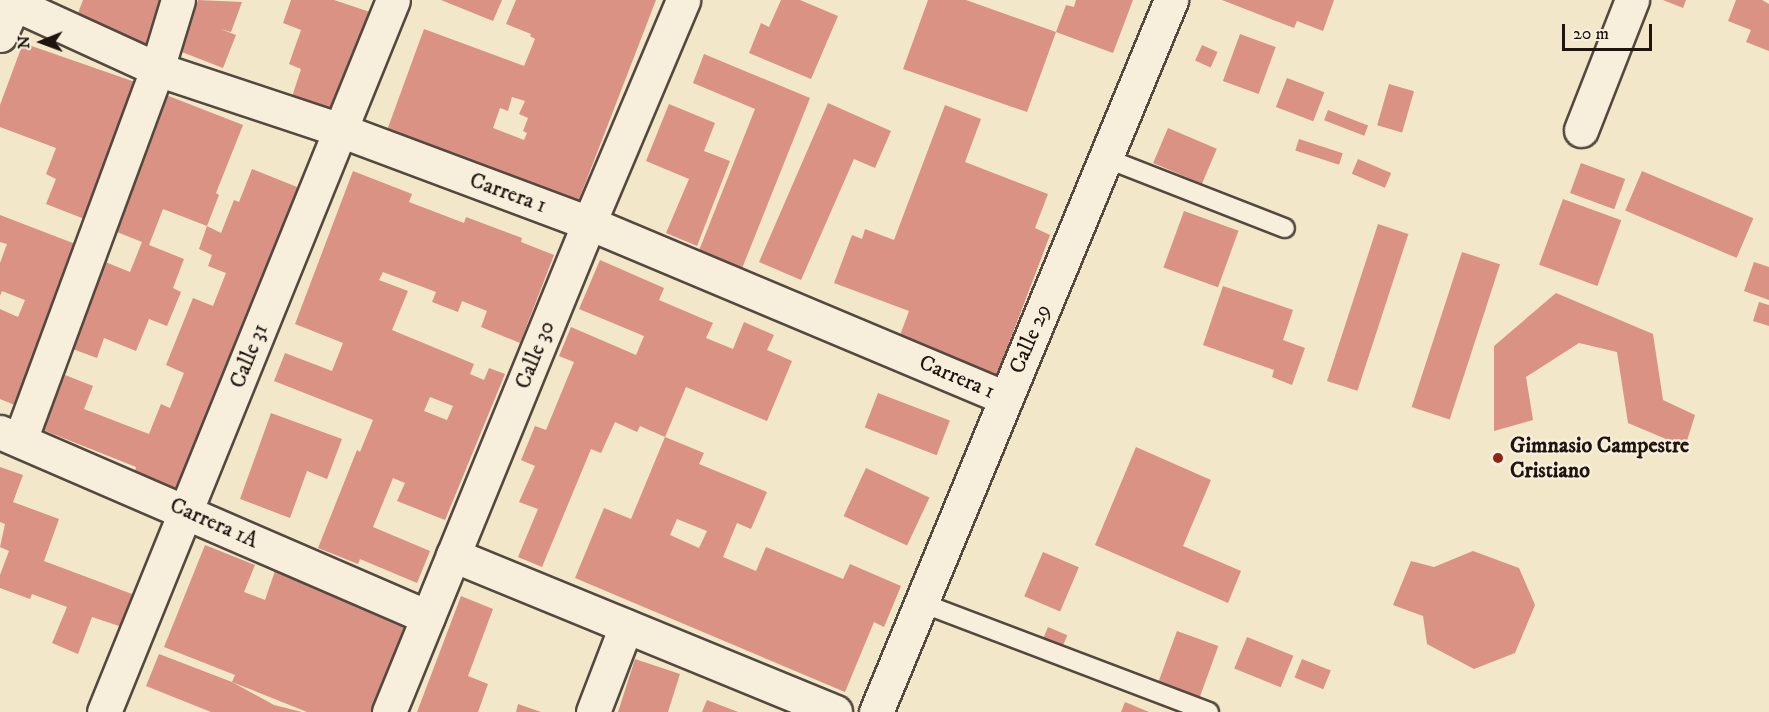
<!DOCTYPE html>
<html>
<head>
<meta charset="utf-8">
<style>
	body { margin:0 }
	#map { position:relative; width:1769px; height:712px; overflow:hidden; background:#f2e7c9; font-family:"IM FELL DW Pica",serif }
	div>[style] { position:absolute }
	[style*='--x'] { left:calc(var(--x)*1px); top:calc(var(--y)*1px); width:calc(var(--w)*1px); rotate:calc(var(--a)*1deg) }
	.building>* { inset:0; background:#da9285; transform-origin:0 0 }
	.roads { filter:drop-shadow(2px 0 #54493e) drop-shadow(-2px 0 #54493e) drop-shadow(0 2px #54493e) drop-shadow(0 -2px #54493e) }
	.service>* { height:18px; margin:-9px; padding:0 9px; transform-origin:9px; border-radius:9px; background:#f7efdc }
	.minor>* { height:33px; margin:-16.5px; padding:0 16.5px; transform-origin:16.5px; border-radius:16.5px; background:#f7efdc }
	.dots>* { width:16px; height:16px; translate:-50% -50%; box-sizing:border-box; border:3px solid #f7efdc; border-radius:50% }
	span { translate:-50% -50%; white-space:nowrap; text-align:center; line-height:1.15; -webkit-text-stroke:4.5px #f7efdc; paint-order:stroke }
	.street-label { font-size:22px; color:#1f140f }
	.poi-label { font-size:22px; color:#1f140f; font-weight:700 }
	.left { translate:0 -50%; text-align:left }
	.north { position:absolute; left:12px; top:12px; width:60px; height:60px; -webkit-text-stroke:4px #f7efdc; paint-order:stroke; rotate:269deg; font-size:16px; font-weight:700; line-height:24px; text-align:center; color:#1f140f }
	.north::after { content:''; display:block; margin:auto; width:21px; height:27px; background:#1f140f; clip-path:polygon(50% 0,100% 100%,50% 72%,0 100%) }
	.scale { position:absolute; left:1562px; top:24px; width:90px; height:27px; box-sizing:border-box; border:3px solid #1f140f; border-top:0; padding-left:8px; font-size:18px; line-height:21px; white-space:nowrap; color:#1f140f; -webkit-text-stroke:4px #f7efdc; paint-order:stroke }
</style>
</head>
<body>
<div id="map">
	<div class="building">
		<div style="clip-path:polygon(83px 0,163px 0,146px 48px,75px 21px)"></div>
		<div style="clip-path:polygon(198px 0,242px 2px,231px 32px,220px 29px,236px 35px,223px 68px,169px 47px,182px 15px,191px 18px)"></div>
		<div style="clip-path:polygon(291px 0,334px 0,373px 13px,338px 116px,291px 100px,301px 69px,289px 64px,301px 30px,283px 23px)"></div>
		<div style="clip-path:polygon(441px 0,502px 0,493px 21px)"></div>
		<div style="clip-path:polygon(evenodd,516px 0,656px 0,573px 215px,382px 144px,424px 29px,524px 66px,535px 39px,530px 36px,531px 34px,506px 24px,516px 0,512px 97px,525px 101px,519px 114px,528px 118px,523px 131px,527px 133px,524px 140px,493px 128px,500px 108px,508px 111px,512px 97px)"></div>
		<div style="clip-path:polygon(781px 0,800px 0,838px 16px,811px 79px,749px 53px,761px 23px,769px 27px)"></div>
		<div style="clip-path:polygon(928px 0,966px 0,1056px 32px,1066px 5px,1074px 7px,1076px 0,1133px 0,1113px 53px,1056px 32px,1027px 112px,903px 69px)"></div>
		<div style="clip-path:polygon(1222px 0,1334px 0,1323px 31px,1297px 21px,1294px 28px)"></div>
		<div style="clip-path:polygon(1663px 0,1686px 0,1683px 8px)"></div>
		<div style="clip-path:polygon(1736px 0,1762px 0,1769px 4px,1769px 51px,1746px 42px,1751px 30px,1728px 21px)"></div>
		<div style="left:1240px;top:34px;width:38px;height:50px;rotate:20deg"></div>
		<div style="clip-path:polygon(23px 43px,138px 83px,87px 220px,46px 204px,56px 179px,46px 174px,56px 148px,0 127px,0 105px)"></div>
		<div style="left:1202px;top:45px;width:17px;height:17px;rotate:24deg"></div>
		<div style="clip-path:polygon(704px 54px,810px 98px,741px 271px,698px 253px,755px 109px,693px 83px)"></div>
		<div style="left:1287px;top:78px;width:40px;height:31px;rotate:21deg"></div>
		<div style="left:1389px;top:84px;width:26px;height:43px;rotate:16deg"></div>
		<div style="clip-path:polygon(166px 95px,243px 125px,216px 193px,219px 195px,207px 226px,163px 209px,149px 245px,184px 259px,173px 288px,181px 292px,167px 326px,149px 319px,136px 351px,104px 338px,97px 358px,70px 348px,103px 261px,130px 272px,142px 242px,112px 230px)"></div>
		<div style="clip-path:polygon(828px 103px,891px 131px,875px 168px,854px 159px,801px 280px,759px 262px)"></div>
		<div style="clip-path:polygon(669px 104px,715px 123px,704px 151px,730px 161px,697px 246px,666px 233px,689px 179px,646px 161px)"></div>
		<div style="clip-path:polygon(945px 105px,981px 119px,965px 162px,1048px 194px,1035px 228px,1050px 235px,997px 375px,899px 338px,909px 311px,834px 283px,852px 235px,862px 239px,865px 229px,894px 240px)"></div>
		<div style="left:1328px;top:110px;width:43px;height:11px;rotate:21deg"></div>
		<div style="left:1168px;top:128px;width:53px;height:38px;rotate:23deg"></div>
		<div style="left:1299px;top:139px;width:46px;height:12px;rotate:18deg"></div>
		<div style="left:1358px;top:159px;width:36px;height:16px;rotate:23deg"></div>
		<div style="left:1581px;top:163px;width:47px;height:32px;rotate:20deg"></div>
		<div style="clip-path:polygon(252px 169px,307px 191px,188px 493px,135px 471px,136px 467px,43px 430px,65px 375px,93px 386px,84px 409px,149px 434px,161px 404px,170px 408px,184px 373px,166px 365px,193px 298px,213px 306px,226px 273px,208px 266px,212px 255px,199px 249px,207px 226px,221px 233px,234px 200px,239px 202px)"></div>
		<div style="clip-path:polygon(evenodd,353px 171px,412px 194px,409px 202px,464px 223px,466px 217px,522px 238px,521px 242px,554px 255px,520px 343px,481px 327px,487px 311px,462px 301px,458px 312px,432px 302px,436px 292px,383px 272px,379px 280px,408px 291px,392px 330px,474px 364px,470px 374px,484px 380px,489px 368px,505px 374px,445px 520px,397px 501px,405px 483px,393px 478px,373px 527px,430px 551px,417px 583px,360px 559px,358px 564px,318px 548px,357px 450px,360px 452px,373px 420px,274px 381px,285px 353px,332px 371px,343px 343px,295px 324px,353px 171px,430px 397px,453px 406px,447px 420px,424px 411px,430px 397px)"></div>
		<div style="left:1642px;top:171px;width:121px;height:43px;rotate:23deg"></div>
		<div style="left:1563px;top:199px;width:62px;height:70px;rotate:20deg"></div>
		<div style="left:1184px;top:211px;width:58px;height:60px;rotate:20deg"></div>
		<div style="clip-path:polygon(0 215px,78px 245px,17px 406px,0 399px,0 309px,18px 317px,25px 300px,2px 291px,0 296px,0 263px,7px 244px,0 242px)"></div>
		<div style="left:1378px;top:224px;width:32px;height:165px;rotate:18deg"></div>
		<div style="left:1462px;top:252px;width:40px;height:163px;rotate:18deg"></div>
		<div style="clip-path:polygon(600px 260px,664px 288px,659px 300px,713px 323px,706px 338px,733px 349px,744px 322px,774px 335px,767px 350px,792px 361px,767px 421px,686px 387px,665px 437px,640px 426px,637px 432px,615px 422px,601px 453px,591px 449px,542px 567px,518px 557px,538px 509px,519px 502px,535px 466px,521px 460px,535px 426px,546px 430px,574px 362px,559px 356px,571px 327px,636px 355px,644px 336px,579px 309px)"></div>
		<div style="clip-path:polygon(1754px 262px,1769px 267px,1769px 300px,1744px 291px)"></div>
		<div style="clip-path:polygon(1223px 286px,1293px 310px,1283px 340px,1305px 348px,1292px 385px,1272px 377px,1274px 370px,1203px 345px)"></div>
		<div style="clip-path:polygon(1556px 293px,1653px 334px,1663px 400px,1695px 415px,1685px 447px,1628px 423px,1617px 352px,1579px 343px,1526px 377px,1533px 420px,1494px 431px,1494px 346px)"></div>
		<div style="clip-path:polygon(1759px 302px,1769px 305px,1769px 326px,1753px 321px)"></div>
		<div style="left:878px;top:393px;width:77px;height:37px;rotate:21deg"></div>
		<div style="clip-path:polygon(271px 413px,342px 439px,327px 479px,307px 471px,290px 518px,240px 499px)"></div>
		<div style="clip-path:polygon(evenodd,665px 437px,704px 453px,699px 464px,767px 492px,751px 529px,737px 523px,723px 557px,756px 571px,766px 547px,843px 579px,850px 564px,901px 586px,884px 627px,874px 622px,845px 692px,575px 578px,604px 508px,631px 519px,665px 437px,677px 519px,707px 531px,699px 548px,670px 535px,677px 519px)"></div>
		<div style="clip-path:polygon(1136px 447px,1211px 480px,1183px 546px,1241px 571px,1228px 603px,1095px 545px)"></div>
		<div style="clip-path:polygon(0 467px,23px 475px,13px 502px,59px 519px,44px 561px,140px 597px,128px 629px,92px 617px,78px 654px,52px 643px,67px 607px,32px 594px,30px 599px,0 588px,0 575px,9px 551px,0 547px,5px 524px,0 522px)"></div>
		<div style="left:866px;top:468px;width:70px;height:53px;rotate:25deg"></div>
		<div style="clip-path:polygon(205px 545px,255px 565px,244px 592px,265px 600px,275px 571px,408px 624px,373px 712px,307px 712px,232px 682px,235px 675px,164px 647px)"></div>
		<div style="clip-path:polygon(1473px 551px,1519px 568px,1535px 605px,1515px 653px,1474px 669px,1427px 644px,1423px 616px,1393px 605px,1411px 561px,1434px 567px)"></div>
		<div style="left:1043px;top:552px;width:39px;height:48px;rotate:23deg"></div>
		<div style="clip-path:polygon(461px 596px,493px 609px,468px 676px,488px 684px,478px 712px,417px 712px)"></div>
		<div style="left:1048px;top:627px;width:21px;height:14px;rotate:23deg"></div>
		<div style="left:1177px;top:631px;width:44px;height:54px;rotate:20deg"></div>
		<div style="left:1247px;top:637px;width:50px;height:34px;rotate:22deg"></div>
		<div style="clip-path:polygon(159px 654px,232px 682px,274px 705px,302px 712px,211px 712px,146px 686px)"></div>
		<div style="clip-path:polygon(635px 659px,680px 674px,668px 712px,618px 712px)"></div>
		<div style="left:1302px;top:659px;width:31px;height:20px;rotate:22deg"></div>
		<div style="clip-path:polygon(707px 700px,738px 712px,702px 712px)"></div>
		<div style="clip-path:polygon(1125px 702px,1149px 712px,1121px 712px)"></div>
		<div style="clip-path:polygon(518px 704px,541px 712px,516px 712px)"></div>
	</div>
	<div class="roads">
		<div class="service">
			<div style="--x:1105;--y:158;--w:193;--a:21.3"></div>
			<div style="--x:922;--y:603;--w:307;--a:20.8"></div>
		</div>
		<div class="minor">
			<div style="--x:6;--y:0;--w:166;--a:24.6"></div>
			<div style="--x:157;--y:69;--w:193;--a:18.4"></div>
			<div style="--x:340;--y:130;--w:266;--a:20.5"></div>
			<div style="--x:589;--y:223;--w:451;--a:22.8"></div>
			<div style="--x:0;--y:35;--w:34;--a:-66"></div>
			<div style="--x:1581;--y:130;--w:140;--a:-68.6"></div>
			<div style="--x:0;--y:432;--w:466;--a:23.4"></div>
			<div style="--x:20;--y:440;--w:395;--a:-69.7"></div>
			<div style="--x:157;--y:69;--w:72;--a:-73.1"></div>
			<div style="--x:453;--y:555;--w:413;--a:22.3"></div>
			<div style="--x:104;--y:712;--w:768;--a:-67.91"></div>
			<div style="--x:389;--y:712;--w:528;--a:-67.76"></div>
			<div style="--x:589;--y:223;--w:242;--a:-67.1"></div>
			<div style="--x:593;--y:712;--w:92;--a:-69"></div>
			<div style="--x:876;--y:712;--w:771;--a:-67.49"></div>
		</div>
	</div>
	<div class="dots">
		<div style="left:1498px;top:458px;background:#8f2418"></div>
	</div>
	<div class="street-label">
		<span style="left:508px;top:193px;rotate:20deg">Carrera 1</span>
		<span style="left:1030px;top:339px;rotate:-67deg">Calle 29</span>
		<span style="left:535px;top:355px;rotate:-68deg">Calle 30</span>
		<span style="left:249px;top:356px;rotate:-68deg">Calle 31</span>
		<span style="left:957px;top:377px;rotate:23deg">Carrera 1</span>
		<span style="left:214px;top:523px;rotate:24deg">Carrera 1A</span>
	</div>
	<div class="poi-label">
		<span class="left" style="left:1510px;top:458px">Gimnasio Campestre<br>Cristiano</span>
	</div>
	<div class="north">N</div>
	<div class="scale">20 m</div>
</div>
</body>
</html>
